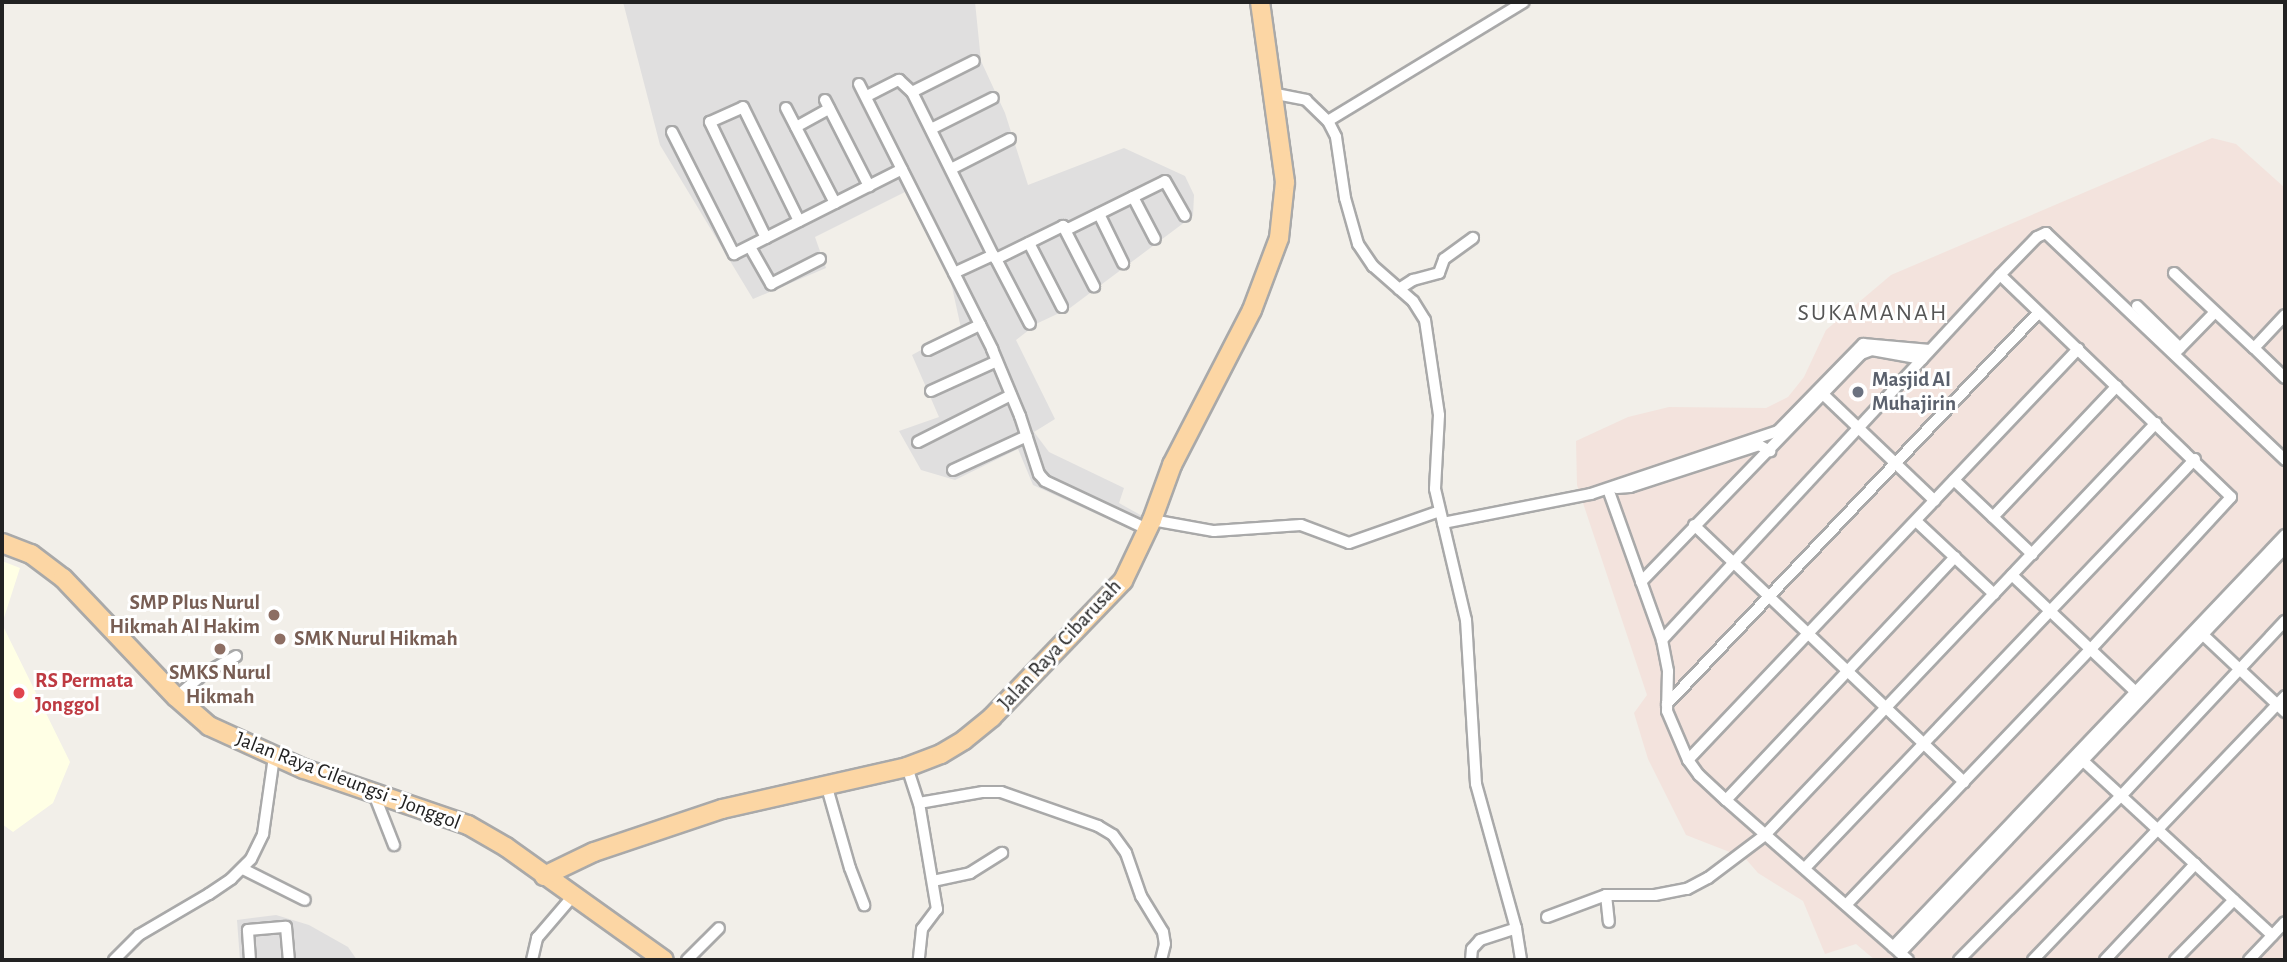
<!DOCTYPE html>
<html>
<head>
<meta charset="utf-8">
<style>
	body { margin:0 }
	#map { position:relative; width:2287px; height:962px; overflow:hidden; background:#f2efe9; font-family:"Alegreya Sans",sans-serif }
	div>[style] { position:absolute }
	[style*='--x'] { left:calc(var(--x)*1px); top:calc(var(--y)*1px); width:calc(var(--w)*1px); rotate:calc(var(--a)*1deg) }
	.residential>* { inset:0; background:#e0dfdf }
	.education>* { inset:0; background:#ffffe5 }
	.military>* { inset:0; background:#f3e3dd }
	.roads { filter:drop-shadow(2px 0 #a9a9a9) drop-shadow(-2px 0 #a9a9a9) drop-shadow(0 2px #a9a9a9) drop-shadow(0 -2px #a9a9a9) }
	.minor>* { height:10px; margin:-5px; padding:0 5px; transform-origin:5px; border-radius:5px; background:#fff }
	.primary>* { height:18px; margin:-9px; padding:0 9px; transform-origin:9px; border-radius:9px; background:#fcd6a4 }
	.dots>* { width:19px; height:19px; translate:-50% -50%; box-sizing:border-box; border:4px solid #fff; border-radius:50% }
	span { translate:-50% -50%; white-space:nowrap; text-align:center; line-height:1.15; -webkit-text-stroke:6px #fff; paint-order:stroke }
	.worship-label { font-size:21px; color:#5b616d; font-weight:700 }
	.left { translate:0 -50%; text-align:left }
	.education-label { font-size:21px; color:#785e54; font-weight:700 }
	.right { translate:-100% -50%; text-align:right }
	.street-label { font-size:21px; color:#222 }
	.health-label { font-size:21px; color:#be3a42; font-weight:700 }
	.quarter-label { font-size:24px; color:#555; letter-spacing:2px }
	.frame { position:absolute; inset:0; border:4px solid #222; pointer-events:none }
</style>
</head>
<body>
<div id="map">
	<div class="residential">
		<div style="clip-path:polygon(623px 2px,975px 2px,981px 61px,1005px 113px,1028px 185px,1124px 148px,1185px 176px,1194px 195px,1193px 216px,1070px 308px,1038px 323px,1016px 340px,1055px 419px,1034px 432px,1049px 452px,1124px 488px,1119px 503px,1144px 517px,1136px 532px,1033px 485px,1018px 449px,955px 480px,921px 470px,899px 431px,939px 417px,912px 355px,961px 328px,950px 278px,905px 192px,815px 237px,826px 268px,753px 299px,660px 145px)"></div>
		<div style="clip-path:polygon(276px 915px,309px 925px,348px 947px,357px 960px,240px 960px,237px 920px)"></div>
	</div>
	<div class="education">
		<div style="clip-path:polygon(2px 561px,20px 568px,2px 624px,70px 762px,53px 803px,13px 832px,2px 824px)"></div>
	</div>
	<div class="military">
		<div style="clip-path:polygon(2212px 138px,2236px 144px,2285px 188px,2285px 960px,1875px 960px,1856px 944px,1825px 954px,1803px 901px,1758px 873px,1745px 858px,1686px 835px,1648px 759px,1634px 713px,1647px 695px,1577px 485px,1576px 441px,1628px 417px,1669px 407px,1766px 408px,1788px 397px,1804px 377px,1826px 330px,1891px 275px)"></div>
	</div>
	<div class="roads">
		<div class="minor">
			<div style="--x:859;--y:84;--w:297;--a:63.3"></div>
			<div style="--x:992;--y:349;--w:73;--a:67.3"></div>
			<div style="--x:1020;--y:416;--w:61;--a:71.9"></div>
			<div style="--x:1039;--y:474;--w:9;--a:49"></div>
			<div style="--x:1045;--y:481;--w:113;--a:25.2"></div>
			<div style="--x:912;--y:92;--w:69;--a:-26.6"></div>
			<div style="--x:1271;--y:93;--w:36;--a:11"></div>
			<div style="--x:1306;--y:100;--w:30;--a:44"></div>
			<div style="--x:1328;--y:121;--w:18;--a:63"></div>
			<div style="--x:1336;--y:137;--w:62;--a:81.6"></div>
			<div style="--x:1345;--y:198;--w:48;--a:74.2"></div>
			<div style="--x:1358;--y:244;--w:27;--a:56"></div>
			<div style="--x:1373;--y:266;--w:53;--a:41.2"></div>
			<div style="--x:1413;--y:301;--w:22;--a:58"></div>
			<div style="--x:1425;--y:320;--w:96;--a:81.6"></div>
			<div style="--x:1439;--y:415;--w:74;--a:93.1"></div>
			<div style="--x:1435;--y:489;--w:135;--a:76.7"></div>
			<div style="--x:1466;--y:620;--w:164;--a:86.5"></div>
			<div style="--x:1476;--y:784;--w:149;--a:74.5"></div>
			<div style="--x:1516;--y:928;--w:32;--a:81"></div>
			<div style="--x:867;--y:96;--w:36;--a:-27"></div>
			<div style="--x:899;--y:80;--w:18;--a:43"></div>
			<div style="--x:912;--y:92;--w:182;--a:63.6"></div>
			<div style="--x:825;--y:100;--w:97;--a:62.9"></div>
			<div style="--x:786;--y:108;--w:107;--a:62.7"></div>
			<div style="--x:1328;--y:121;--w:229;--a:-31.3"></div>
			<div style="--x:796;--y:127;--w:38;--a:-29"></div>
			<div style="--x:931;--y:129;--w:69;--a:-26.6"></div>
			<div style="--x:672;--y:132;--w:137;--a:63.1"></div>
			<div style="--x:734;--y:254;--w:188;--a:-26.8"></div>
			<div style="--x:951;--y:169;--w:66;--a:-27"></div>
			<div style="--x:1133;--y:197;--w:47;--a:62.4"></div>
			<div style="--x:1099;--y:214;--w:55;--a:63.9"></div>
			<div style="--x:1063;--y:226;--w:68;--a:62.7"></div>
			<div style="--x:766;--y:238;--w:129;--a:-115.8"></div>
			<div style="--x:710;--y:122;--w:36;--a:-24"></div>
			<div style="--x:743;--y:107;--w:127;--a:63.8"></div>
			<div style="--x:1029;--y:243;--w:72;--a:62.7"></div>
			<div style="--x:750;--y:247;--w:43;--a:60.4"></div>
			<div style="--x:771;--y:284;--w:55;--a:-27"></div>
			<div style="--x:996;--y:259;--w:73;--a:62.4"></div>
			<div style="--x:954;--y:273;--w:43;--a:-24.8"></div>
			<div style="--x:993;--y:255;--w:5;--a:53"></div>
			<div style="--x:996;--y:259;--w:75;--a:-26.2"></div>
			<div style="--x:1063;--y:226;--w:6;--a:31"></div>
			<div style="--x:1068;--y:229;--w:108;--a:-26.3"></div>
			<div style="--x:1165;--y:181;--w:40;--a:60.3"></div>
			<div style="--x:2174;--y:273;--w:110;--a:43.2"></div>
			<div style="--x:1399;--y:289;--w:17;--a:-33"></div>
			<div style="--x:1413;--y:280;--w:27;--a:-15"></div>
			<div style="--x:1439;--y:273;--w:15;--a:-70"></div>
			<div style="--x:1444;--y:259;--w:36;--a:-36"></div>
			<div style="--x:2137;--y:306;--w:60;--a:44.3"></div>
			<div style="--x:2285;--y:315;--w:45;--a:133.2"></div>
			<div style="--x:2254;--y:348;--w:43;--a:44.1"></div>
			<div style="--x:928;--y:350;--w:58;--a:-25.7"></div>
			<div style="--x:2175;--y:353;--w:57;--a:-45.7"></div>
			<div style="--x:931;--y:391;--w:72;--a:-24.4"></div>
			<div style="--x:1824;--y:395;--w:153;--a:43.7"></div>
			<div style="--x:918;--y:442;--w:104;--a:-26.8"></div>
			<div style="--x:953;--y:470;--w:81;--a:-24.7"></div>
			<div style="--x:1954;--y:480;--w:108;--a:43.5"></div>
			<div style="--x:1617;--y:488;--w:13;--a:-4"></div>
			<div style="--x:1630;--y:487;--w:136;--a:-18"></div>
			<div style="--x:1759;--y:445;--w:13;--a:29"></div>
			<div style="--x:1608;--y:489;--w:160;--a:70.3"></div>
			<div style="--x:1662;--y:640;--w:32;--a:79"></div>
			<div style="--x:1668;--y:671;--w:40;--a:91.4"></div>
			<div style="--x:1667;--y:711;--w:53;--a:66.8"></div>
			<div style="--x:1688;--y:760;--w:19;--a:54"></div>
			<div style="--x:1699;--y:775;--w:37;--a:43"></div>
			<div style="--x:1726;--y:800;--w:242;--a:41.3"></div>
			<div style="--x:1993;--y:517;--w:180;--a:-46.6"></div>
			<div style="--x:1152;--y:520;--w:63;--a:10.1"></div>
			<div style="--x:1214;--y:531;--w:87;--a:-3.9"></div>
			<div style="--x:1301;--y:525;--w:51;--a:20.6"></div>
			<div style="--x:1349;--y:543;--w:96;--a:-19.4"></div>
			<div style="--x:1916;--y:521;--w:107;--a:43.1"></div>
			<div style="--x:1443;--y:523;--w:151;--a:-11.1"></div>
			<div style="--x:1591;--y:494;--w:197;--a:-18.6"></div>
			<div style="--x:1778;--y:431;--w:122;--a:-45.7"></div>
			<div style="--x:1863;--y:344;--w:67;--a:5.1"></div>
			<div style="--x:1694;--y:525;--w:373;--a:43.6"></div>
			<div style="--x:2012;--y:575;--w:176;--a:43.4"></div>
			<div style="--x:1641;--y:582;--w:317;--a:-46"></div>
			<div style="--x:1861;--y:354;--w:12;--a:-20"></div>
			<div style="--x:1872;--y:350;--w:51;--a:10.2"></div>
			<div style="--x:2198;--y:630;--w:120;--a:43.3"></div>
			<div style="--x:1662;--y:640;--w:497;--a:-47.2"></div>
			<div style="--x:2000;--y:275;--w:53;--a:-45.8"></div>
			<div style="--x:2037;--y:237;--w:10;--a:-24"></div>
			<div style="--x:2046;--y:233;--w:330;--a:43.5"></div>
			<div style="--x:176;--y:697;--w:34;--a:-40"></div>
			<div style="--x:202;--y:675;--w:39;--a:-29"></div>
			<div style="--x:1667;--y:704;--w:540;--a:-46.5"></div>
			<div style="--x:2079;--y:757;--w:263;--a:42.7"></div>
			<div style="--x:1688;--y:760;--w:567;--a:-46.5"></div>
			<div style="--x:907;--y:767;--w:38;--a:72"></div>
			<div style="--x:919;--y:803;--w:108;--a:80.4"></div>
			<div style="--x:937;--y:909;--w:25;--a:127"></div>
			<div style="--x:922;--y:929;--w:31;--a:96"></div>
			<div style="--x:826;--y:784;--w:87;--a:74.1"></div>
			<div style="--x:850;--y:868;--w:40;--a:69"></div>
			<div style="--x:374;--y:794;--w:55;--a:68.6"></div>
			<div style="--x:1726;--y:800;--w:334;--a:-46.7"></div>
			<div style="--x:919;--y:803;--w:65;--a:-9.8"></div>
			<div style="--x:983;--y:792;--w:18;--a:0"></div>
			<div style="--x:1001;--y:792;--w:103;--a:19.3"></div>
			<div style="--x:1098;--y:826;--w:17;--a:31"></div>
			<div style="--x:1113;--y:835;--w:22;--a:54"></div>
			<div style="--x:1126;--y:853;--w:46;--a:70.8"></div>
			<div style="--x:1141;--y:896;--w:42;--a:58.6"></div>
			<div style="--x:1163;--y:932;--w:12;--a:81"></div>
			<div style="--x:1165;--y:944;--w:16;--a:104"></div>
			<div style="--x:1805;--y:868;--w:565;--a:-46.36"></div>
			<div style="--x:243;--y:869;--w:69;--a:26.6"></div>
			<div style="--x:933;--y:881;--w:38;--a:-12"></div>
			<div style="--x:970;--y:873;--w:38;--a:-32"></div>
			<div style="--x:1606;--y:895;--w:27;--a:84"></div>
			<div style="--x:1846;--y:905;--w:353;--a:-46.3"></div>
			<div style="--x:2090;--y:650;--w:208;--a:-47.3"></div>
			<div style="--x:2231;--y:497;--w:320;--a:-136.1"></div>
			<div style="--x:1547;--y:917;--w:63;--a:-20.4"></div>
			<div style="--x:1606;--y:895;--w:49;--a:0"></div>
			<div style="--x:1655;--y:895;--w:33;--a:-11"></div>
			<div style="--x:1687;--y:889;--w:24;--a:-28"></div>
			<div style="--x:1708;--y:878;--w:71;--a:-37"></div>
			<div style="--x:1765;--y:835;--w:568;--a:-46.5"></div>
			<div style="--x:1893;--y:947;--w:569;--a:-46.42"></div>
			<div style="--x:1900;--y:953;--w:559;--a:-46.45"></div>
			<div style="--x:114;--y:960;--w:35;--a:-45"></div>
			<div style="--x:139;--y:935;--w:81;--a:-30.4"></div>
			<div style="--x:209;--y:894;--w:27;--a:-34"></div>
			<div style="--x:231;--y:879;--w:28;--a:-45"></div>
			<div style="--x:251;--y:859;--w:28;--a:-64"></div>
			<div style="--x:263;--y:834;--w:78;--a:-81.9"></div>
			<div style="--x:250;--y:960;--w:30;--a:-94"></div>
			<div style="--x:248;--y:930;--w:38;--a:-5"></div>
			<div style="--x:286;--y:927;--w:33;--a:85"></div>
			<div style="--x:532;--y:960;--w:23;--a:-77"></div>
			<div style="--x:537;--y:938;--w:55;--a:-49.4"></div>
			<div style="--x:687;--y:960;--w:45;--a:-45"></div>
			<div style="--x:1471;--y:960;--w:11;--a:-85"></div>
			<div style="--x:1472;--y:949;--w:12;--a:-48"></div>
			<div style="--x:1480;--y:940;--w:38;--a:-18"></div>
			<div style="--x:1959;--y:960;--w:231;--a:-45.4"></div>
			<div style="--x:2121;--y:796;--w:240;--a:-46.9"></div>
			<div style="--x:2033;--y:960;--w:365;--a:-46.3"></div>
			<div style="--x:2105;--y:960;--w:132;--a:-46.8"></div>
			<div style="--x:2175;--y:960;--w:84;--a:-45.5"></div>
			<div style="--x:2249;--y:960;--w:52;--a:-46.5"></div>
		</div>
		<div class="primary">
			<div style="--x:2;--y:543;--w:31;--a:21"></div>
			<div style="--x:31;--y:554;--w:40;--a:37"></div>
			<div style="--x:63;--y:578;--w:164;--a:46.5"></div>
			<div style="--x:176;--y:697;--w:44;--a:41.3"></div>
			<div style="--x:209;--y:726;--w:104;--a:24.4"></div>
			<div style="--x:304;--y:769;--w:173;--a:18.9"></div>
			<div style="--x:468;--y:825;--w:44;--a:30.1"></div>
			<div style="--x:506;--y:847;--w:194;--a:35.6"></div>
			<div style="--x:544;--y:876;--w:55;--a:-25.6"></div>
			<div style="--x:594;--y:852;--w:135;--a:-18.6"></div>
			<div style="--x:722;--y:809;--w:190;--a:-12.8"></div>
			<div style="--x:907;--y:767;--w:36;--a:-21"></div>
			<div style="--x:941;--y:754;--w:27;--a:-31"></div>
			<div style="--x:964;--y:740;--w:36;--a:-39"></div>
			<div style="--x:992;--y:717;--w:189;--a:-46.1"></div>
			<div style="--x:1123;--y:581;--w:68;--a:-64.6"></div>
			<div style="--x:1152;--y:520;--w:59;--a:-70"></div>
			<div style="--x:1172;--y:465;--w:174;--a:-62.7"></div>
			<div style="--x:1252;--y:310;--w:77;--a:-69.4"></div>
			<div style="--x:1279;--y:238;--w:56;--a:-83.9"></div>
			<div style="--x:1285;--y:182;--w:182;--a:-97.9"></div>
		</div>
	</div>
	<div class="dots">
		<div style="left:1858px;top:392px;background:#6b7280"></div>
		<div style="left:274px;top:615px;background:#8d6e63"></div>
		<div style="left:280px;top:639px;background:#8d6e63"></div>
		<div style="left:220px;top:649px;background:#8d6e63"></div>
		<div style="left:19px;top:693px;background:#e0444e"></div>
	</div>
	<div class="worship-label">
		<span class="left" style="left:1872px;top:392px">Masjid Al<br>Muhajirin</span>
	</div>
	<div class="education-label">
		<span class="right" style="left:260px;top:615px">SMP Plus Nurul<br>Hikmah Al Hakim</span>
		<span class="left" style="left:294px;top:639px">SMK Nurul Hikmah</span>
		<span style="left:220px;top:685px">SMKS Nurul<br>Hikmah</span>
	</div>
	<div class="street-label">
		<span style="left:1060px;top:645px;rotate:-47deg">Jalan Raya Cibarusah</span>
		<span style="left:348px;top:781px;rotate:21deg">Jalan Raya Cileungsi - Jonggol</span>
	</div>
	<div class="health-label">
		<span class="left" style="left:35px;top:693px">RS Permata<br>Jonggol</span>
	</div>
	<div class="quarter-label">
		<span style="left:1873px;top:314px">SUKAMANAH</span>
	</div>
	<div class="frame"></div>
</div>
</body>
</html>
